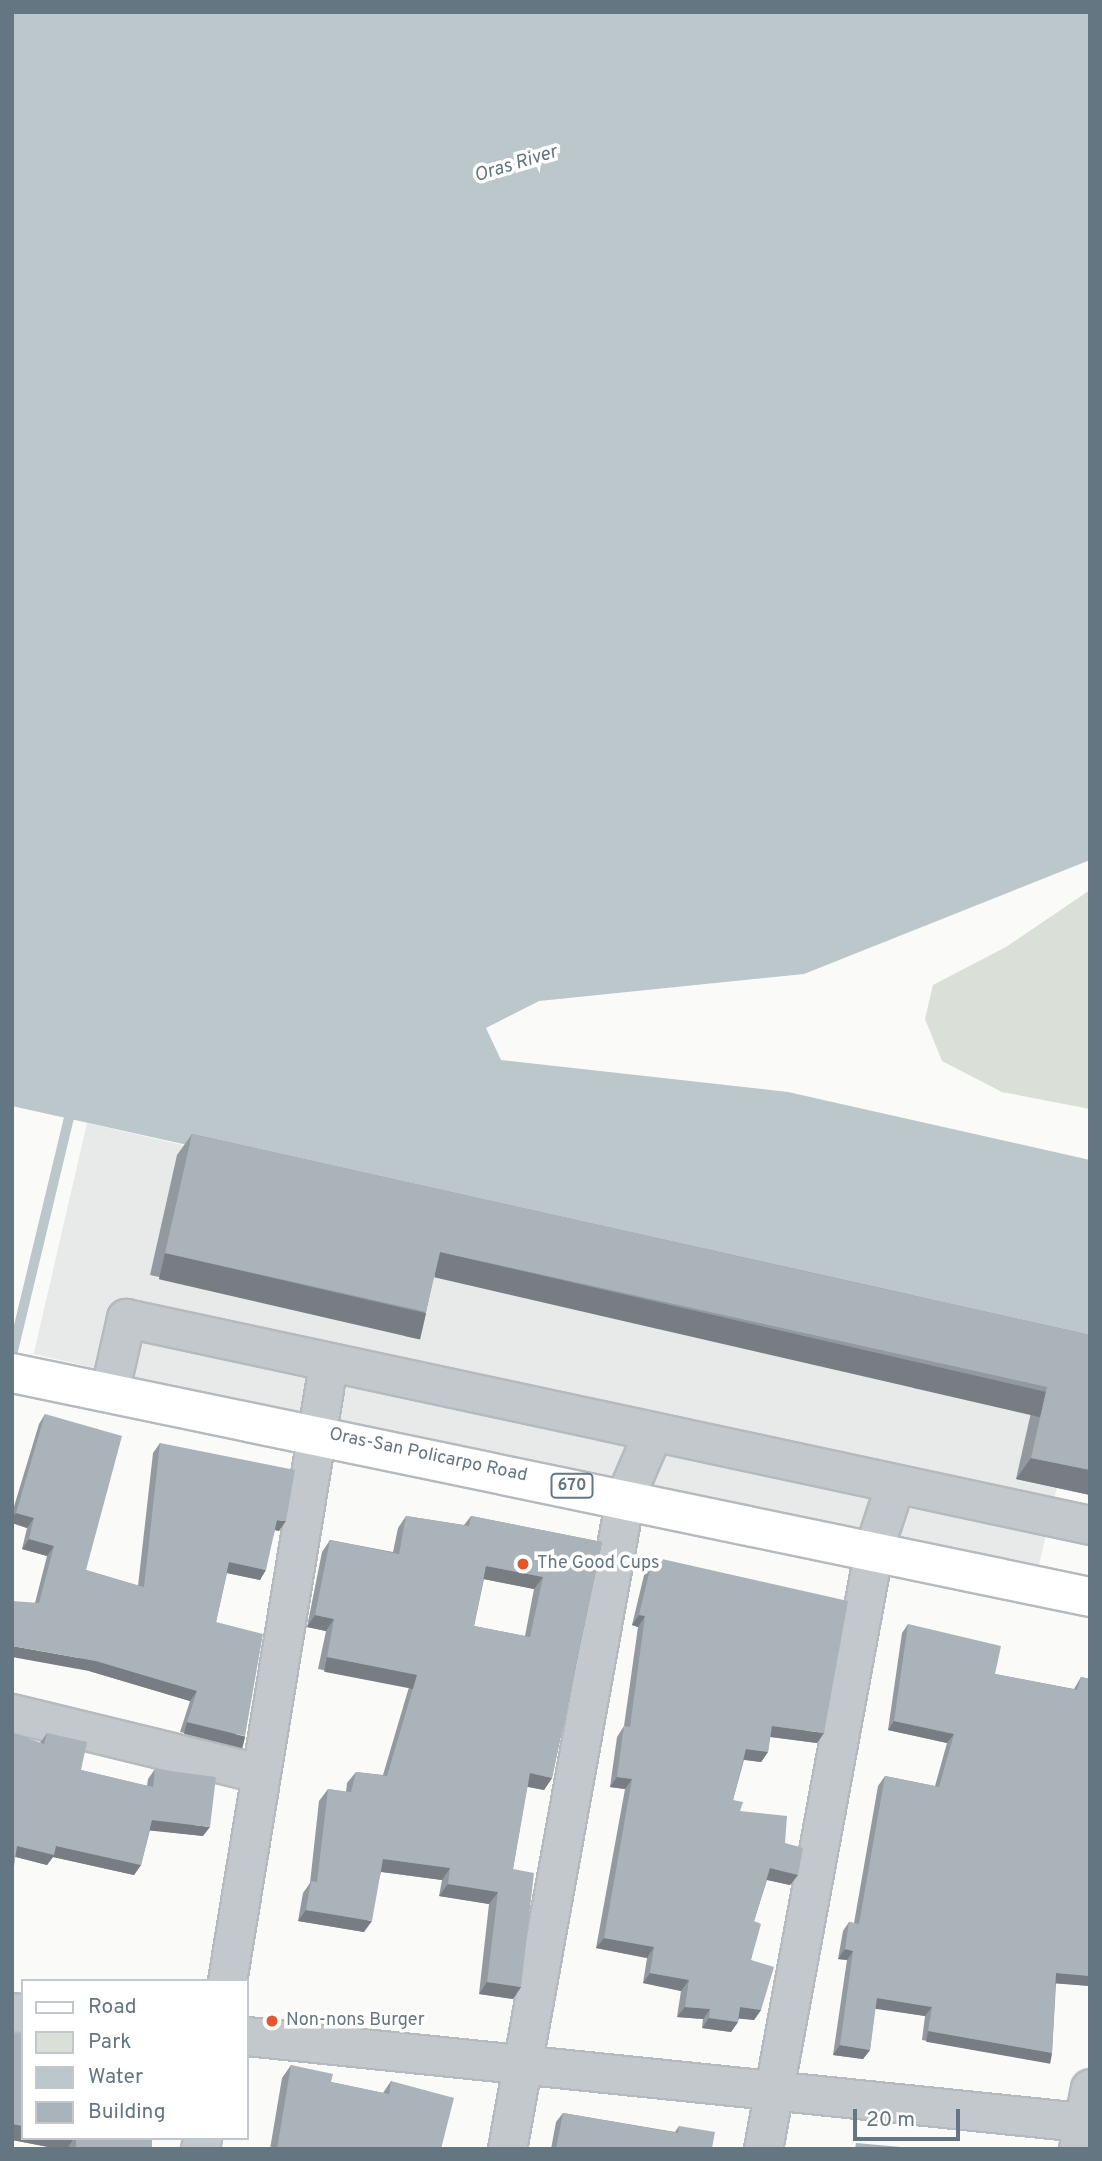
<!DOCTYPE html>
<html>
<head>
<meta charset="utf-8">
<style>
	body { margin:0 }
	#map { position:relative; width:1102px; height:2161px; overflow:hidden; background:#fafaf8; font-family:Overpass,sans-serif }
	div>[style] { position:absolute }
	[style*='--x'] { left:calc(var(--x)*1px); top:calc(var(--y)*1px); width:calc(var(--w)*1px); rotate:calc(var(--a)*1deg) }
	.built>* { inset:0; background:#e8e9e9; transform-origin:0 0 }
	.green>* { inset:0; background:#dadfd7 }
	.water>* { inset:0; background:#bbc7cb }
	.stream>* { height:10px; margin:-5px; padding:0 5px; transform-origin:5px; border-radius:5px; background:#bbc7cb }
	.roads { filter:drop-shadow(2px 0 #b5babe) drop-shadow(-2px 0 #b5babe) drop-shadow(0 2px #b5babe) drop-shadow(0 -2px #b5babe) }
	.minor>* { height:37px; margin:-18.5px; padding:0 18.5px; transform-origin:18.5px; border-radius:18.5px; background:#c3c8cc }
	.major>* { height:38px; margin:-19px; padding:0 19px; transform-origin:19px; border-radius:19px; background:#fff }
	.wall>* { inset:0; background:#929a9f }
	.shaded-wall>* { inset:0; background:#777d82; transform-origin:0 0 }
	.building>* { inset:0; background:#aab3b9; transform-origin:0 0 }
	.dots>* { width:19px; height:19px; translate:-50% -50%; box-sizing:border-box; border:4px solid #fff; border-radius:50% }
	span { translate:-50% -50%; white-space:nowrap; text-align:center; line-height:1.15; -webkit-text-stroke:7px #fff; paint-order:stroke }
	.shield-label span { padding:2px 5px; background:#fff; border:2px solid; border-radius:5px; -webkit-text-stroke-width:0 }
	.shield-label { font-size:16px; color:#657683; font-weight:700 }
	.street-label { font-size:18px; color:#657683 }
	.poi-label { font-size:18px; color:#657683 }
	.left { translate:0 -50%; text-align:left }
	.water-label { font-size:19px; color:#60757c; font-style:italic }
	.frame { position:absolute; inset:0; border:14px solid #657683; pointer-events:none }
	.legend { position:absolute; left:21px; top:1979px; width:228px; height:161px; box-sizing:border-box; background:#fff; border:2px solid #c1c8cd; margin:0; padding:9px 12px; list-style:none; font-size:21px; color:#657683 }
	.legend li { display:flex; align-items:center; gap:14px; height:35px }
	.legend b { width:35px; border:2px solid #c1c8cd }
	.scale { position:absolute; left:853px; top:2109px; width:107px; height:32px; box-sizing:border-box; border:4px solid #657683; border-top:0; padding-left:9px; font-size:21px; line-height:24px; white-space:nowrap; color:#657683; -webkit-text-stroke:5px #fff; paint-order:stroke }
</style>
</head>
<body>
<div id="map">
	<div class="built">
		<div style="left:87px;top:1123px;width:1027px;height:237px;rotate:13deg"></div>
	</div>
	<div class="green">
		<div style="clip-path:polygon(1090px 890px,1090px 1109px,1002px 1092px,942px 1061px,925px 1019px,933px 985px,1006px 947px)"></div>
	</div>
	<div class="water">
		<div style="clip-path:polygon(12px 12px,1090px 12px,1090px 860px,804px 974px,539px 1001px,486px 1028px,501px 1060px,788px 1092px,1090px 1160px,1090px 1346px,12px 1106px)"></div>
	</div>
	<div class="stream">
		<div style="--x:12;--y:1355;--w:256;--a:-76.5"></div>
	</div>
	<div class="roads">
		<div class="minor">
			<div style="--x:110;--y:1389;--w:73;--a:-77.3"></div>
			<div style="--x:126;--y:1318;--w:986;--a:12.12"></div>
			<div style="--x:12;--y:1713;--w:254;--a:13.7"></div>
			<div style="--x:227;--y:1981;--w:625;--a:-80.7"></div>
			<div style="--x:12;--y:2012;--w:11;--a:5"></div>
			<div style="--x:247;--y:2036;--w:847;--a:5.89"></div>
			<div style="--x:200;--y:2149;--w:11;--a:-80"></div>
			<div style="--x:507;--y:2149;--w:663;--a:-79.74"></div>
			<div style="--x:625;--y:1497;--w:71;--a:-66.7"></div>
			<div style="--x:763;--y:2149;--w:611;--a:-79.54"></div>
			<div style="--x:874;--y:1548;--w:67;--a:-71.8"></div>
			<div style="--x:1078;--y:2149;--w:62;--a:-78.9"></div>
		</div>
		<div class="major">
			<div style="--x:12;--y:1373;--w:1101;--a:11.74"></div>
		</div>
	</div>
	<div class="wall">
		<div style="clip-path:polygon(192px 1134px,1090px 1335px,1090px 1495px,1016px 1479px,1032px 1408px,434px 1275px,426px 1312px,411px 1333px,150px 1275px,177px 1155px)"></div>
		<div style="clip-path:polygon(45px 1414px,86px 1570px,138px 1586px,153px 1453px,160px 1443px,279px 1531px,275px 1530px,260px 1580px,227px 1573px,216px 1622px,238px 1746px,180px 1732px,190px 1701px,89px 1671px,35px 1603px,47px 1556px,22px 1549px,27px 1528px,12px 1523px,12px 1513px,39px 1424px)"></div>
		<div style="clip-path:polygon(evenodd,406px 1516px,464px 1525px,471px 1516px,602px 1542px,552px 1778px,544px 1790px,527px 1787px,513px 1869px,521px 1987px,513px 1999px,479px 1994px,489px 1904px,439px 1896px,442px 1880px,381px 1872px,364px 1932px,298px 1921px,303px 1893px,310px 1883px,319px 1801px,328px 1789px,346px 1792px,347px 1783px,356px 1772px,383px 1775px,409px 1687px,318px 1669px,326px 1631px,307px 1627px,322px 1552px,330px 1540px,393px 1552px,398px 1528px,406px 1516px,484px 1579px,534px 1589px,525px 1636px,474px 1626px,484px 1579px)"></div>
		<div style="clip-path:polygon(653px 1557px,817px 1743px,770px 1737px,768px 1752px,761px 1762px,744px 1760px,733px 1800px,740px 1811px,785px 1843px,798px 1875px,790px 1885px,767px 1880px,754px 1921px,751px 1960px,761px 2010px,754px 2020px,739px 2018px,738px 2022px,731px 2032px,702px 2028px,703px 2019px,677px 2017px,681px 1991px,643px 1983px,647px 1958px,596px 1948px,625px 1789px,610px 1787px,617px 1737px,624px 1726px,638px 1627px,632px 1625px,646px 1567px)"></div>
		<div style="clip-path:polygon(908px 1624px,995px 1674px,1074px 1689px,1081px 1677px,1090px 1679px,1090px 1986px,1056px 1983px,1052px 2053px,1045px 2062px,922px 2040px,925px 2016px,875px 2008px,870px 2050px,863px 2059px,833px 2055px,847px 1960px,838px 1959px,843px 1931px,849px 1922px,854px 1923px,878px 1786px,885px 1776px,935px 1786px,947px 1743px,888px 1730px,902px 1633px)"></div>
		<div style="clip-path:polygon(12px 1733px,40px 1743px,47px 1733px,81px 1770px,147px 1786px,148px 1779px,155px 1769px,203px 1836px,150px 1830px,141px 1865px,134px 1875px,53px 1857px,47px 1865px,16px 1857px)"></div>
		<div style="clip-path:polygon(12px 2033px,21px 2041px,23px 2138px,152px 2138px,150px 2149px,59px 2149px,12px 2140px)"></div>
		<div style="clip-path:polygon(291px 2065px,331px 2082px,383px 2093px,391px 2081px,441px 2149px,270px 2149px,282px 2078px)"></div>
		<div style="clip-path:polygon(563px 2113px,675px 2132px,679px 2126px,712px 2148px,733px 2149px,551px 2149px,556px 2122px)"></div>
	</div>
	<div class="shaded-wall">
		<div style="left:440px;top:1252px;width:622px;height:26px;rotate:13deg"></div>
		<div style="left:165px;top:1253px;width:268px;height:27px;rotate:13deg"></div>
		<div style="clip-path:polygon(1031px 1458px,1090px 1470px,1090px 1495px,1016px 1479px)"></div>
		<div style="clip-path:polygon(16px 1513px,34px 1518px,27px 1528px,12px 1523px,12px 1518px)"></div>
		<div style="clip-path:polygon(277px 1520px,286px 1521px,279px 1531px,270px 1529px)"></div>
		<div style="clip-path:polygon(29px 1539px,54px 1546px,47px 1556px,22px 1549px)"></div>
		<div style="clip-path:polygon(229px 1562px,266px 1570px,260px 1580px,222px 1572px)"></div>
		<div style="clip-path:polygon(486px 1566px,543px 1577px,534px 1589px,478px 1578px)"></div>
		<div style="clip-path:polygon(315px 1615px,334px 1619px,326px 1631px,307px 1627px)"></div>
		<div style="clip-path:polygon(639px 1615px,645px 1616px,638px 1627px,632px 1625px)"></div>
		<div style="clip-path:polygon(12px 1646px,96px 1661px,197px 1691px,190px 1701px,89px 1671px,12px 1657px)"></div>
		<div style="left:327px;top:1657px;width:92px;height:15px;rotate:11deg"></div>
		<div style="clip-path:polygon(894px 1721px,954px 1734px,947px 1743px,888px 1730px)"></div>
		<div style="left:187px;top:1722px;width:60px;height:12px;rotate:14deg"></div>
		<div style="clip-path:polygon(772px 1726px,824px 1733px,817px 1743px,764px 1736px)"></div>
		<div style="clip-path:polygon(746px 1749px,768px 1752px,761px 1762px,739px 1759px)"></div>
		<div style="clip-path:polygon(530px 1773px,552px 1778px,544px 1790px,521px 1785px)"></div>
		<div style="clip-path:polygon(617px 1777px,632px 1779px,625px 1789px,610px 1787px)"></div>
		<div style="clip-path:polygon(152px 1820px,210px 1827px,203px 1836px,145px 1830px)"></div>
		<div style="clip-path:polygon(17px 1846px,56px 1846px,141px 1865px,134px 1875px,53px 1857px,47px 1865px,12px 1856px)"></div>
		<div style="clip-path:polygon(383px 1859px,450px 1868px,442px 1880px,375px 1871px)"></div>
		<div style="clip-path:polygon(770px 1868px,798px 1875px,790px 1885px,763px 1879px)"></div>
		<div style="clip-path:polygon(448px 1884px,498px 1892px,489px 1904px,439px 1896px)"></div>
		<div style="clip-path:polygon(306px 1910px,372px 1921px,364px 1932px,298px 1921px)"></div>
		<div style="clip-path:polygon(604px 1938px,654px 1947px,647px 1958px,596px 1948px)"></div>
		<div style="clip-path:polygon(845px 1949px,853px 1951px,847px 1960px,838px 1959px)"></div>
		<div style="clip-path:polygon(650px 1973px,689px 1980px,681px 1991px,643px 1983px)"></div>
		<div style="clip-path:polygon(1056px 1973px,1090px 1976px,1090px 1986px,1050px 1983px)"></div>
		<div style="clip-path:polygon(487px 1982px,521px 1987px,513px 1999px,479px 1994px)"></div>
		<div style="clip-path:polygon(877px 1998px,932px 2007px,925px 2016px,870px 2008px)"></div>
		<div style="clip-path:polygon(685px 2007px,710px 2009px,703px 2019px,677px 2017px)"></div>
		<div style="clip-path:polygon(740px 2007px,761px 2010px,754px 2020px,733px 2018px)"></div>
		<div style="clip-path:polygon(709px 2018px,738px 2022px,731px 2032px,702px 2028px)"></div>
		<div style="left:928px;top:2031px;width:126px;height:11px;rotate:10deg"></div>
		<div style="clip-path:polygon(840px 2045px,870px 2050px,863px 2059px,833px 2055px)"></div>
		<div style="clip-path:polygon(12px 2124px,23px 2126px,23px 2138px,74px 2138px,67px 2149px,59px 2149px,12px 2140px)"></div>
	</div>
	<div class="building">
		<div style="clip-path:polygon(192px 1134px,1090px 1335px,1090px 1470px,1031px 1458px,1047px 1387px,440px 1252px,426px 1312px,165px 1253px)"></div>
		<div style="clip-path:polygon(45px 1414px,122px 1436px,86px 1570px,144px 1587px,160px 1443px,295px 1470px,286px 1521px,277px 1520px,266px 1570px,229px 1562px,216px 1622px,263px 1634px,245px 1736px,187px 1722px,197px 1691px,96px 1661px,12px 1646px,12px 1601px,39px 1603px,54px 1546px,29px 1539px,34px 1518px,16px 1513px)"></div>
		<div style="clip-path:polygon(evenodd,406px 1516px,469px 1526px,471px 1516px,602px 1542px,552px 1778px,530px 1773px,513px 1869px,534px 1873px,521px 1987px,487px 1982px,498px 1892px,448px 1884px,450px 1868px,383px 1859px,372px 1921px,306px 1910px,311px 1881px,317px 1882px,328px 1789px,351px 1792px,356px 1772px,387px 1776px,417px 1675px,327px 1657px,334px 1619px,315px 1615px,330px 1540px,399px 1554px,406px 1516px,486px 1566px,543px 1577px,530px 1637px,474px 1626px,486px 1566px)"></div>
		<div style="clip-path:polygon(653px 1557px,848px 1601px,824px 1733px,772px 1726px,768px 1752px,746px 1749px,733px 1800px,743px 1802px,740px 1811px,787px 1816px,785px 1843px,803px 1848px,798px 1875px,770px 1868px,754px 1921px,761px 1924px,751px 1960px,774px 1967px,761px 2010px,740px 2007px,738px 2022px,709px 2018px,710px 2009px,685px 2007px,689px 1980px,650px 1973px,654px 1947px,604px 1938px,632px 1779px,617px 1777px,624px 1726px,630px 1727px,645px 1616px,639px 1615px)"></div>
		<div style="clip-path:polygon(908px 1624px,1001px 1646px,995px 1674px,1077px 1690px,1081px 1677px,1090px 1679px,1090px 1976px,1056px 1973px,1052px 2053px,928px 2031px,932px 2007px,877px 1998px,870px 2050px,840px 2045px,853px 1951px,845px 1949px,849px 1922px,859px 1924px,885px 1776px,939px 1787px,954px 1734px,894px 1721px)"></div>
		<div style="clip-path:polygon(12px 1733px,44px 1744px,47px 1733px,87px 1742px,81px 1770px,153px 1787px,155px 1769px,216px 1777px,210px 1827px,152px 1820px,141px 1865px,56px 1846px,54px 1855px,17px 1846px,12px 1880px)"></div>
		<div style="clip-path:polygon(12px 2033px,22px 2034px,21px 2041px,23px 2041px,23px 2126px,12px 2124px)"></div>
		<div style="clip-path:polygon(291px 2065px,333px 2074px,331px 2082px,389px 2094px,391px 2081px,454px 2098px,441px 2149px,277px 2149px)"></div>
		<div style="clip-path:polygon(563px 2113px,678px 2133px,679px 2126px,715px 2132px,712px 2148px,733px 2149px,556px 2149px)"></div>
		<div style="left:76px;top:2138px;width:76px;height:11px"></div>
		<div style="clip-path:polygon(856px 2143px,923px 2149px,855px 2149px)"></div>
	</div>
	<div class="dots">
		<div style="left:523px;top:1564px;background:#e4572e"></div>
		<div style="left:272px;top:2021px;background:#e4572e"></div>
	</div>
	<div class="shield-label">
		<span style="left:572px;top:1486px">670</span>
	</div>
	<div class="street-label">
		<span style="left:428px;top:1456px;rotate:12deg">Oras-San Policarpo Road</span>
	</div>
	<div class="poi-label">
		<span class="left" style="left:537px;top:1564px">The Good Cups</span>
		<span class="left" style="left:286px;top:2021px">Non-nons Burger</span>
	</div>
	<div class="water-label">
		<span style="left:516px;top:165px;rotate:-17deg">Oras River</span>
	</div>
	<div class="frame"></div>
	<ul class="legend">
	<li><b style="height:9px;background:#fff"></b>Road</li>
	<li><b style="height:19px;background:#dadfd7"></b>Park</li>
	<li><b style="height:19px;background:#bbc7cb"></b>Water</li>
	<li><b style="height:19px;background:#aab3b9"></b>Building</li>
	</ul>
	<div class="scale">20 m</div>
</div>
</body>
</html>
